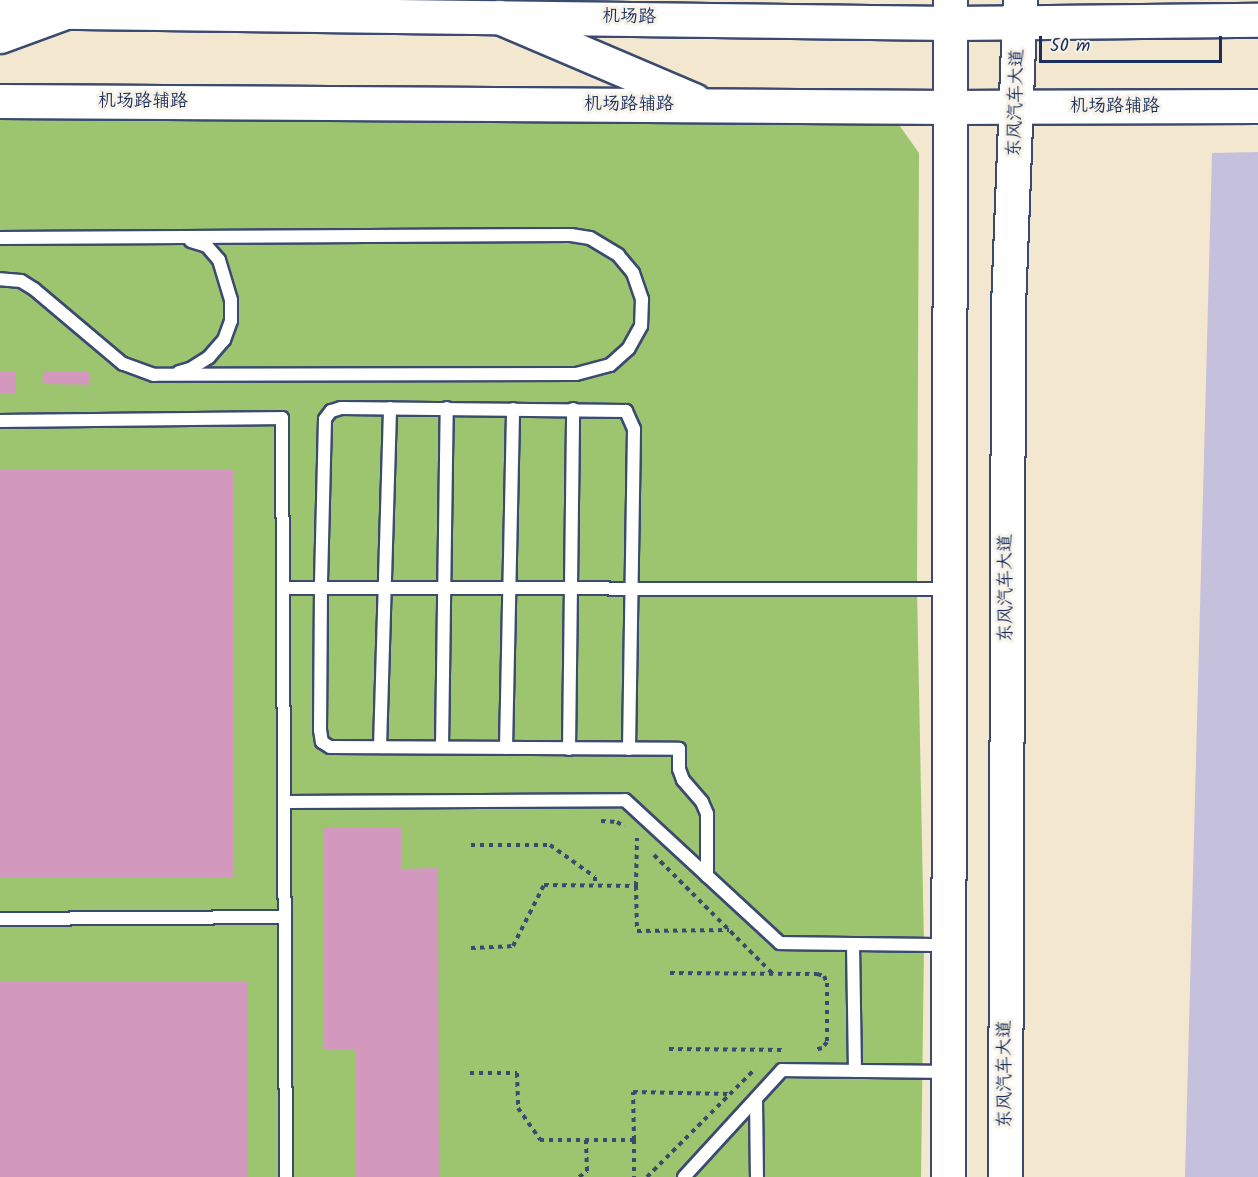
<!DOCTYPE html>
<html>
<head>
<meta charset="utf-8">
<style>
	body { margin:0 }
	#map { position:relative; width:1258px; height:1177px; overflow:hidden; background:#f3e7d0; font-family:Kalam,"LXGW WenKai TC",sans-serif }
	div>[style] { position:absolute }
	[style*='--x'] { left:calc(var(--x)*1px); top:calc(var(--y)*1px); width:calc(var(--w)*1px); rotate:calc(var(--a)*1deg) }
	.industrial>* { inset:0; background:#c5c0db }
	.green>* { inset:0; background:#9dc46f }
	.building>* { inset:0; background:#d398be; transform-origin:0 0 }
	.path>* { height:4px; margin-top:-2px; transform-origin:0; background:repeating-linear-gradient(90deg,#3b4b6f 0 4.5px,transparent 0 9px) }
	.roads { filter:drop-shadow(2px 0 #3b4b6f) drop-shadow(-2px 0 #3b4b6f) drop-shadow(0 2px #3b4b6f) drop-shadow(0 -2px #3b4b6f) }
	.lane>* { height:12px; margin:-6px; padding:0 6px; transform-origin:6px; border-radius:6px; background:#fff }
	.secondary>* { height:33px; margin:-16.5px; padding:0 16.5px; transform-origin:16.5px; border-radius:16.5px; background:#fff }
	.primary>* { height:33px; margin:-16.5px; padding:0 16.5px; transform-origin:16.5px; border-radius:16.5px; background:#fff }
	.highway>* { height:33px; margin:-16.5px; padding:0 16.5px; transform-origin:16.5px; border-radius:16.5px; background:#fff }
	span { translate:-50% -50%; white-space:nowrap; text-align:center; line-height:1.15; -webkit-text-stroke:6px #f7f3e8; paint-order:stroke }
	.street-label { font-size:18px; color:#1b2f5e }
	.scale { position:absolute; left:1039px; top:36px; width:183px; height:27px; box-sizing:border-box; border:3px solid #1b2f5e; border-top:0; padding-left:8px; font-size:18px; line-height:21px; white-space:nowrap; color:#1b2f5e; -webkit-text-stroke:4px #f7f3e8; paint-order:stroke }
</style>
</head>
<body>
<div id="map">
	<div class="industrial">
		<div style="clip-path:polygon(1258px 152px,1258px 1177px,1185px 1177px,1212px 153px)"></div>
	</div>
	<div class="green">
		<div style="clip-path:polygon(0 120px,897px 122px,919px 153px,917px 589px,924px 945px,921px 1177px,0 1177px)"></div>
	</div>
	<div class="building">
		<div style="left:43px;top:371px;width:47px;height:13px;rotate:1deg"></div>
		<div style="left:0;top:372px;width:16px;height:22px"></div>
		<div style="left:0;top:469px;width:234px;height:408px"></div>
		<div style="clip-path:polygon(323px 827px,401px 827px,401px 869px,438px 868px,439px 1177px,356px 1177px,356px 1050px,324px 1050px)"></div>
		<div style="left:248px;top:981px;width:196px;height:248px;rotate:90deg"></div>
	</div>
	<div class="path">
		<div style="--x:601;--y:821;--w:16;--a:4"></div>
		<div style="--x:617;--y:822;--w:9;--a:32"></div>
		<div style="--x:471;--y:845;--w:79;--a:0"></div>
		<div style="--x:550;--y:845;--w:55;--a:35.4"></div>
		<div style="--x:595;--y:877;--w:9;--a:90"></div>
		<div style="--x:654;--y:855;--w:167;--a:45"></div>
		<div style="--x:636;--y:886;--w:45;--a:88.7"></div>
		<div style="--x:637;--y:931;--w:92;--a:-0.6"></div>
		<div style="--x:471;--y:948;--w:42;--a:-2.7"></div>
		<div style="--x:513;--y:946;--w:68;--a:-63.1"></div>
		<div style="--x:544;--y:885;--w:92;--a:0.6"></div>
		<div style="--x:636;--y:886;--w:48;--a:-88.8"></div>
		<div style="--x:670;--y:973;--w:147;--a:0.4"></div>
		<div style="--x:817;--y:974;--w:7;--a:16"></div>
		<div style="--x:824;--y:976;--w:8;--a:67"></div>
		<div style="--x:827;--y:983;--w:59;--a:90"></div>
		<div style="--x:827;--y:1042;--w:8;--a:130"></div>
		<div style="--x:822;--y:1048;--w:8;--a:166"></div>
		<div style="--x:669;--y:1049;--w:113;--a:0.5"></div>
		<div style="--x:470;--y:1073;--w:47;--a:0"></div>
		<div style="--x:517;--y:1073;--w:35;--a:88"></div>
		<div style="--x:518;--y:1108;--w:39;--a:55"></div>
		<div style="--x:540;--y:1140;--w:94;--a:0"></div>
		<div style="--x:634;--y:1140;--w:37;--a:90"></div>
		<div style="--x:634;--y:1140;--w:48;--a:-91.2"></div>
		<div style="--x:633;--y:1092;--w:96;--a:1.2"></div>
		<div style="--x:579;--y:1177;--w:10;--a:-37"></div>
		<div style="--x:587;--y:1171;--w:31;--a:-92"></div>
		<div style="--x:647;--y:1177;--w:153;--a:-45"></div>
	</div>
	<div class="roads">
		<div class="lane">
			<div style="--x:0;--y:238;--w:571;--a:-0.3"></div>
			<div style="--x:571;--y:235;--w:19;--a:9"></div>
			<div style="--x:590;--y:238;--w:33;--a:31"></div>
			<div style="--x:618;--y:255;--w:23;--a:50"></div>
			<div style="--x:633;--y:273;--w:28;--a:71"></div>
			<div style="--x:642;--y:299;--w:27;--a:92"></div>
			<div style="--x:641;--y:326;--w:26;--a:119"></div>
			<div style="--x:628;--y:349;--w:24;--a:138"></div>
			<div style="--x:610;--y:365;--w:35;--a:165"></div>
			<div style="--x:576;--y:374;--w:422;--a:179.9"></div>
			<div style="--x:154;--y:375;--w:33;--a:-160"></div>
			<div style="--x:123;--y:364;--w:116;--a:-139.9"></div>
			<div style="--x:34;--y:289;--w:15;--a:-148"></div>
			<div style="--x:21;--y:281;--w:21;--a:-175"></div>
			<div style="--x:179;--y:372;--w:11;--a:-15"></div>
			<div style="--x:190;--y:369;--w:22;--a:-32"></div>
			<div style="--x:209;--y:357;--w:23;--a:-49"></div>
			<div style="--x:224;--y:340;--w:20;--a:-70"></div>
			<div style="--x:231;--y:321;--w:21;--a:-90"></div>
			<div style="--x:231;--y:300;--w:42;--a:-106.7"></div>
			<div style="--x:219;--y:260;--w:18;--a:-131"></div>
			<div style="--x:207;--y:246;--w:17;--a:-163"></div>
			<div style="--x:0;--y:421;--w:282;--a:-0.6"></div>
			<div style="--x:282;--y:418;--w:759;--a:89.7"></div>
			<div style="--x:284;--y:588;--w:664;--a:0.09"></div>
			<div style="--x:380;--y:747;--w:339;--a:-88.3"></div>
			<div style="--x:442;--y:747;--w:339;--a:-89.2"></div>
			<div style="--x:506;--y:748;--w:339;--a:-88.8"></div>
			<div style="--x:569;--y:749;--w:340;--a:-89.3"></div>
			<div style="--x:629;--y:749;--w:320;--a:-89.1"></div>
			<div style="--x:634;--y:429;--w:20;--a:-114"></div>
			<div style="--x:626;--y:411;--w:285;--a:-179.4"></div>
			<div style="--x:341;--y:408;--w:10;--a:163"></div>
			<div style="--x:331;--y:411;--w:10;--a:127"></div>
			<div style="--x:325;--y:419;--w:169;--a:91.4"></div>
			<div style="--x:321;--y:588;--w:142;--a:90.4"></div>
			<div style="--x:320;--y:730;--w:12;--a:81"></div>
			<div style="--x:322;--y:742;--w:9;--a:32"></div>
			<div style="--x:330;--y:747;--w:349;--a:0.3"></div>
			<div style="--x:679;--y:749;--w:20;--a:90"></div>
			<div style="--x:679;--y:769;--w:12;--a:70"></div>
			<div style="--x:683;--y:780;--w:29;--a:49"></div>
			<div style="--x:702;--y:802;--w:13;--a:67"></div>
			<div style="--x:707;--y:814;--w:62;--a:90"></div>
			<div style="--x:286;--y:802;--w:339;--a:-0.3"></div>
			<div style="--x:625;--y:800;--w:211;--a:42.7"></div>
			<div style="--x:780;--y:943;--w:168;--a:0.7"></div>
			<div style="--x:0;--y:919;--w:285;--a:-0.4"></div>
			<div style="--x:853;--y:944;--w:127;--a:89.1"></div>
			<div style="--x:756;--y:1099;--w:78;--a:89.3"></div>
			<div style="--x:684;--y:1177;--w:145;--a:-47.5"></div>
			<div style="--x:782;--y:1070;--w:165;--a:0.7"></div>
		</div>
		<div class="secondary">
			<div style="--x:499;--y:17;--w:212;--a:23.1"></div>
			<div style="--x:0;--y:36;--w:67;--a:-20.1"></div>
			<div style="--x:0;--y:101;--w:951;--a:0.36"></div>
			<div style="--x:951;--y:107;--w:307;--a:-0.2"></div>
		</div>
		<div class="primary">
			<div style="--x:948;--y:1177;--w:1177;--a:-89.9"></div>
			<div style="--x:1005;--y:1177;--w:871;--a:-89.8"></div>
			<div style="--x:1008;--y:306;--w:306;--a:-87.8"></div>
		</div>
		<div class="highway">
			<div style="--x:0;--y:11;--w:950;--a:0.72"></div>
			<div style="--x:950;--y:23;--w:308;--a:-0.6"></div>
		</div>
	</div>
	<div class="street-label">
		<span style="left:629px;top:18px;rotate:1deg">机场路</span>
		<span style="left:143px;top:102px">机场路辅路</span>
		<span style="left:1017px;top:103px;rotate:-88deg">东风汽车大道</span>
		<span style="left:629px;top:105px">机场路辅路</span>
		<span style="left:1115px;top:107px">机场路辅路</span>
		<span style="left:1007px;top:588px;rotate:-90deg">东风汽车大道</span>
		<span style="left:1006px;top:1074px;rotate:-90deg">东风汽车大道</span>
	</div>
	<div class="scale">50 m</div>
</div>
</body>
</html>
